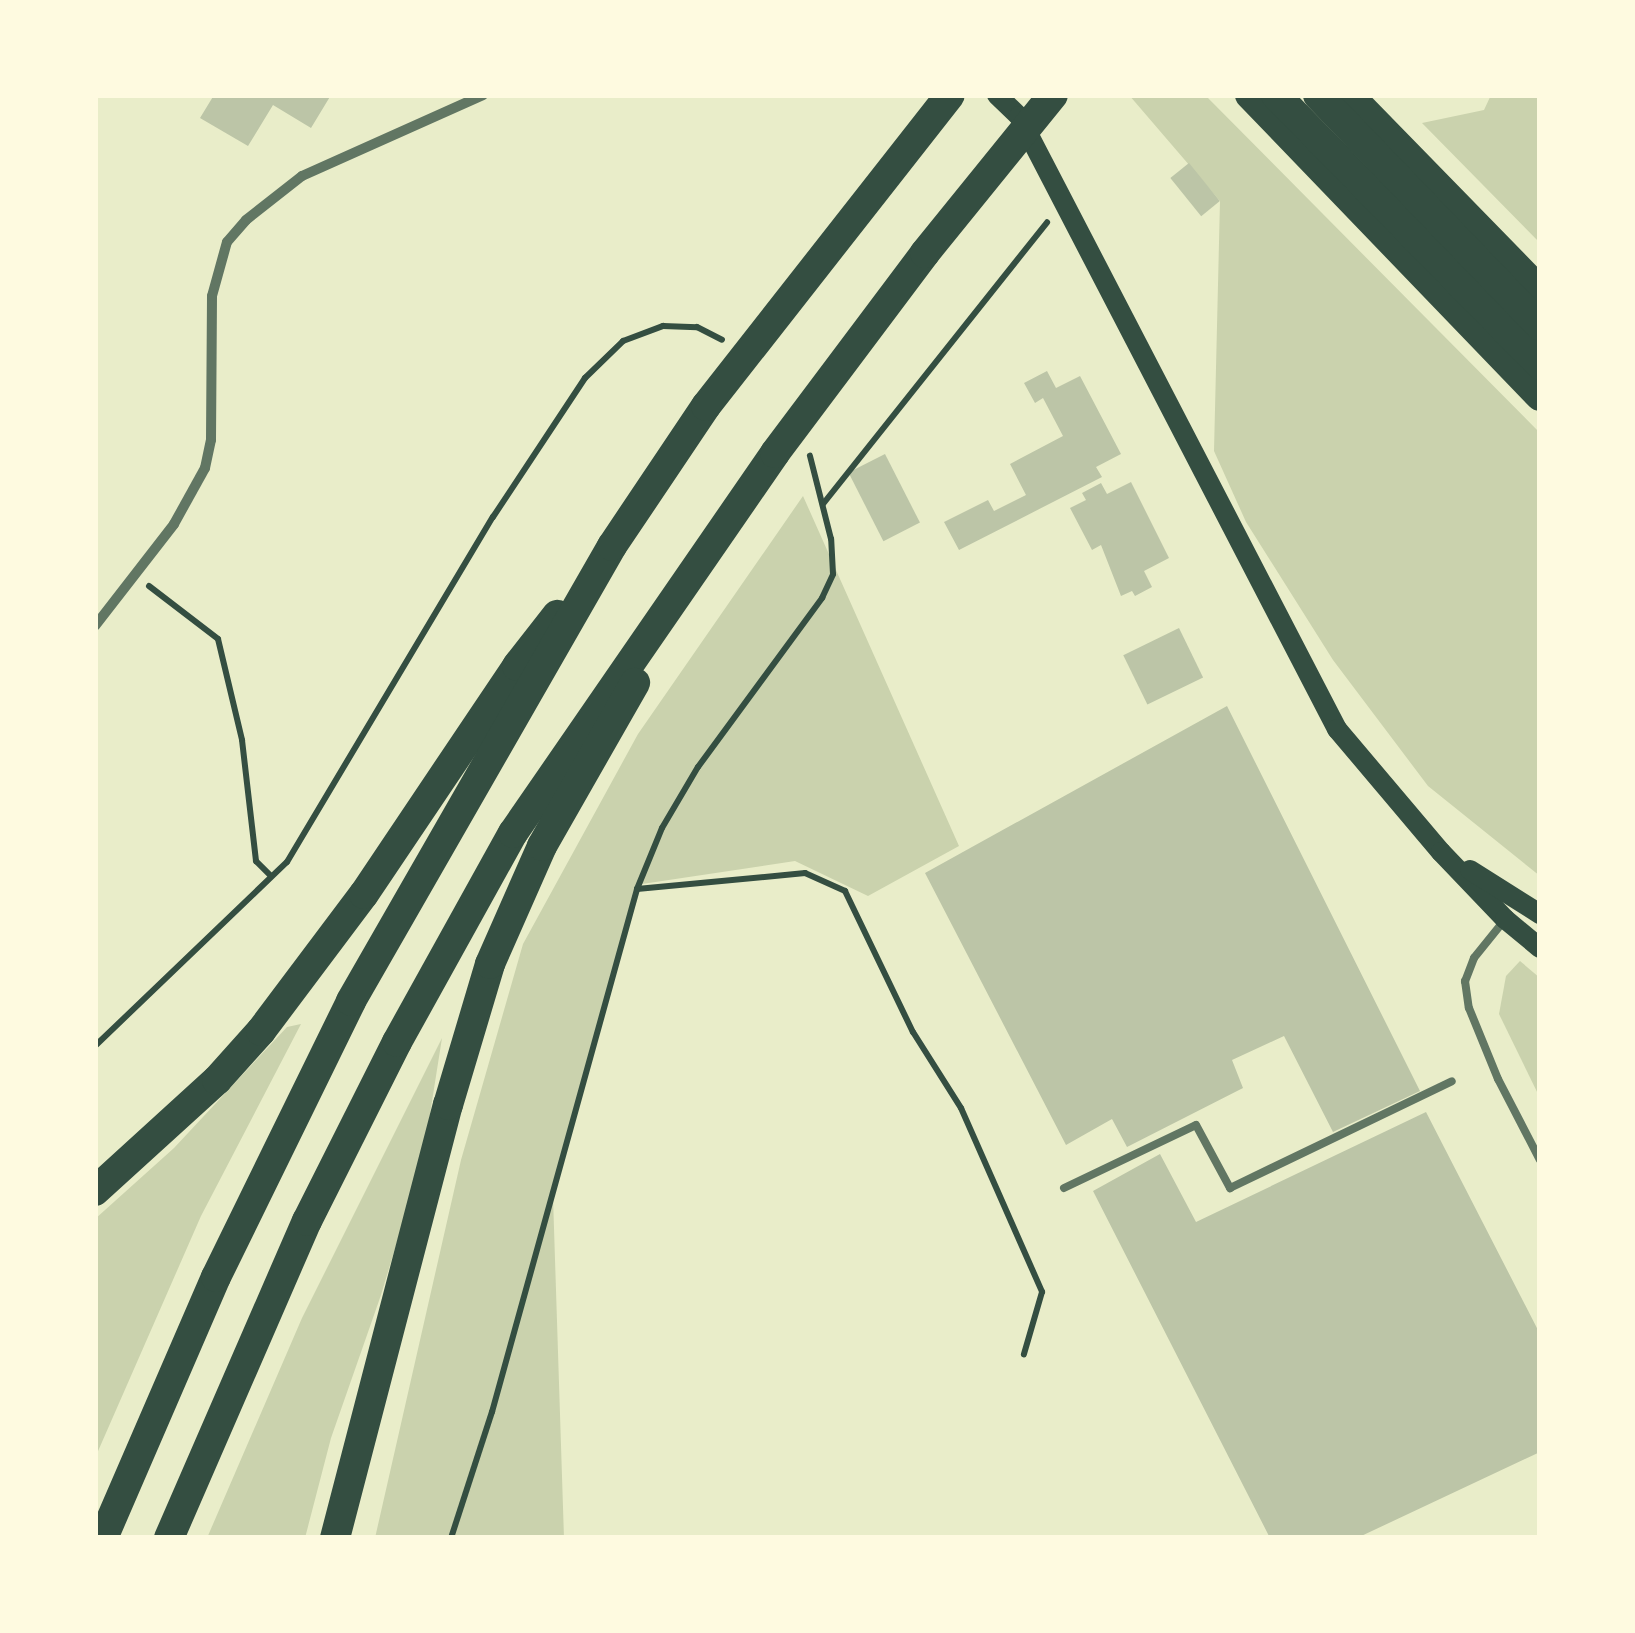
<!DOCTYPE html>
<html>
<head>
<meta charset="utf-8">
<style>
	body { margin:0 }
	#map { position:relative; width:1635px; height:1633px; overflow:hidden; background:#e9edc9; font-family:Roboto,sans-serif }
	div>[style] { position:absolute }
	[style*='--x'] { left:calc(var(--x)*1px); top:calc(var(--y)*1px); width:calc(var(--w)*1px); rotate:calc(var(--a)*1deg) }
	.green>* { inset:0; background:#cad2ad }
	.building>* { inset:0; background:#bcc5a7; transform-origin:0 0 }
	.path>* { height:6px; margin:-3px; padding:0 3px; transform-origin:3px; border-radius:3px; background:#344e41 }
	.service>* { height:8px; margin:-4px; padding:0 4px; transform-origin:4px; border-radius:4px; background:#617663 }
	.minor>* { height:10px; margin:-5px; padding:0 5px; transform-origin:5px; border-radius:5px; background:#617663 }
	.secondary>* { height:20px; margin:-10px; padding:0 10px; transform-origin:10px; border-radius:10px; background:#344e41 }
	.trunk>* { height:28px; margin:-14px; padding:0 14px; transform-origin:14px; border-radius:14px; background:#344e41 }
	.motorway>* { height:30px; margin:-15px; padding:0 15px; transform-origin:15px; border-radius:15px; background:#344e41 }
	span { translate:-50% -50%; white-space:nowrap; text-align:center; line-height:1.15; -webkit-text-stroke:8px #fefae0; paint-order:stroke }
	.frame { position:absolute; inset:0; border:98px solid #fefae0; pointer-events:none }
</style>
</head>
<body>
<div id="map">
	<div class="green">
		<div style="clip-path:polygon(1129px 95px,1205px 95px,1540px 433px,1540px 876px,1428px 786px,1333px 660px,1246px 522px,1214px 451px,1220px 201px)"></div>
		<div style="clip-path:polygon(1491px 95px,1540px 95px,1540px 243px,1422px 123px,1484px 110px)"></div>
		<div style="clip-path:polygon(803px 496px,959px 846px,868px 896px,795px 861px,642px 884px,597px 1027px,553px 1197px,564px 1538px,375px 1538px,461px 1160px,523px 944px,638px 734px)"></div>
		<div style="clip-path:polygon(1520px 961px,1540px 978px,1540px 1098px,1499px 1014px,1506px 976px)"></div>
		<div style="clip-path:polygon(301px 1024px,201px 1216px,95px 1458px,95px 1219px,174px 1148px,287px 1027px)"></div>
		<div style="clip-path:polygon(442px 1038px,424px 1152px,381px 1295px,331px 1438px,305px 1538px,207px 1538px,302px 1318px)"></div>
	</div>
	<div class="building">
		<div style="clip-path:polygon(214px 95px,331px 95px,311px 128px,273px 105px,248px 146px,200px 118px)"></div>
		<div style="left:1189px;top:163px;width:49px;height:24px;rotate:51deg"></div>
		<div style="clip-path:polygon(1047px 371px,1056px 388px,1080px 376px,1121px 454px,1096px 467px,1102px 477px,959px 550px,944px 522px,988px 500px,994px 511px,1026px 495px,1010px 464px,1063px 436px,1043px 398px,1035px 403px,1024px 383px)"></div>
		<div style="left:885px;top:454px;width:77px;height:41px;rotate:63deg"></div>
		<div style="clip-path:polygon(1131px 482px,1169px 558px,1144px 571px,1152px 587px,1135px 596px,1132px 591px,1121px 596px,1101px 545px,1092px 550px,1070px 508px,1086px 500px,1082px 493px,1101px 483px,1107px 494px)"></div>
		<div style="left:1179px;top:628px;width:55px;height:62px;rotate:64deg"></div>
		<div style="clip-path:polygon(1227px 706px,1420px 1091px,1333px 1132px,1284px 1036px,1232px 1060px,1243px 1088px,1127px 1147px,1112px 1119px,1066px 1145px,925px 873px)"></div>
		<div style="clip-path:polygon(1426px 1112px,1540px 1334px,1540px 1452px,1357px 1538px,1270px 1538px,1093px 1191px,1160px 1154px,1196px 1222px)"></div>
	</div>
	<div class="path">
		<div style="--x:823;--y:504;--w:360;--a:-51.5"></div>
		<div style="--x:149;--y:586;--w:87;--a:37.5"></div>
		<div style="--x:218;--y:639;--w:104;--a:76.6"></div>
		<div style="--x:242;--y:740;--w:122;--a:83.4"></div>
		<div style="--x:256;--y:861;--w:21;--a:45"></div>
		<div style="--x:637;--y:889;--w:169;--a:-5.4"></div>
		<div style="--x:805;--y:873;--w:44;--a:24.2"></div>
		<div style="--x:845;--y:891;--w:157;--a:64.3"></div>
		<div style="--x:913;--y:1032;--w:90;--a:57.7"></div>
		<div style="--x:961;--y:1108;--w:201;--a:66.2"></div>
		<div style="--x:1042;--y:1292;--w:65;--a:106.2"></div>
		<div style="--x:95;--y:1046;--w:266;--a:-43.8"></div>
		<div style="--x:287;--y:862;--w:402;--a:-59.2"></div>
		<div style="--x:493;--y:517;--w:167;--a:-56.5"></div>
		<div style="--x:585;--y:378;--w:53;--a:-44.2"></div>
		<div style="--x:623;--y:341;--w:43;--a:-20.6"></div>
		<div style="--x:663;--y:326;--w:34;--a:2"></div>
		<div style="--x:697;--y:327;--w:28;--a:27"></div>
		<div style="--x:451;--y:1538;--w:133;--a:-72"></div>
		<div style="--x:492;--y:1412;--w:543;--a:-74.5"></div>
		<div style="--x:637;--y:889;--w:66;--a:-67.7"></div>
		<div style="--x:662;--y:828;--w:71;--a:-59.5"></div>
		<div style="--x:698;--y:767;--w:210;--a:-53.7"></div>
		<div style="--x:822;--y:598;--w:26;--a:-65"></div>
		<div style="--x:833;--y:574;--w:35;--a:-93"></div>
		<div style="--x:831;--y:539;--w:86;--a:-104.2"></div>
	</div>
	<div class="service">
		<div style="--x:1503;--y:922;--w:46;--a:128.9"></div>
		<div style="--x:1474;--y:958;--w:25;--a:111"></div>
		<div style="--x:1465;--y:981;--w:27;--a:82"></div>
		<div style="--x:1469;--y:1008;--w:77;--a:67.8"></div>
		<div style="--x:1498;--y:1079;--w:91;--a:62.6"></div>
		<div style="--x:1064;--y:1188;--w:146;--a:-25.5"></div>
		<div style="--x:1196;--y:1125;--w:72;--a:61.6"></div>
		<div style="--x:1230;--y:1188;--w:246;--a:-25.7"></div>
	</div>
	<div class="minor">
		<div style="--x:95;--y:626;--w:129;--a:-52.2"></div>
		<div style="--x:174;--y:524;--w:64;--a:-61"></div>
		<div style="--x:205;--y:468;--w:29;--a:-78"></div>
		<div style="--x:211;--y:440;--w:144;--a:-89.6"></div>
		<div style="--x:212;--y:296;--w:56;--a:-74.5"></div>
		<div style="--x:227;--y:242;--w:29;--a:-49"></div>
		<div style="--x:246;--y:220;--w:71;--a:-38.2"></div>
		<div style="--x:302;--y:176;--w:198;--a:-24.1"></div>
	</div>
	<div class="secondary">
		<div style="--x:997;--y:95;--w:30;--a:44"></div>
		<div style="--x:1019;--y:116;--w:691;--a:62.58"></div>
		<div style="--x:1337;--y:729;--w:161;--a:49.8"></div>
		<div style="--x:1441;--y:852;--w:93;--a:46.3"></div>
		<div style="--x:1505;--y:919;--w:45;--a:39.6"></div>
		<div style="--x:1470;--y:870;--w:83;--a:32.2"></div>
	</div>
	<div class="trunk">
		<div style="--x:1249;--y:95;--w:419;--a:46.1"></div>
		<div style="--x:1350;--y:95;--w:272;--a:45.7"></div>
	</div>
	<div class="motorway">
		<div style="--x:1276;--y:95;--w:378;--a:45.6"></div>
		<div style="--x:1318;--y:95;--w:320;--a:46.1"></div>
		<div style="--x:95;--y:1191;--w:165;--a:-42.3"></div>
		<div style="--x:217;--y:1080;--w:66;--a:-48.1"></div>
		<div style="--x:261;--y:1031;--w:171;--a:-53.1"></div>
		<div style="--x:364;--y:894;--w:275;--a:-56.1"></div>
		<div style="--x:517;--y:666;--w:65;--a:-51.9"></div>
		<div style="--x:103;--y:1538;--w:284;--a:-66.6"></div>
		<div style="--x:216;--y:1277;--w:307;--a:-63.9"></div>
		<div style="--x:351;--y:1001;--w:525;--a:-60.16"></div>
		<div style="--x:612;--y:546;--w:169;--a:-56.1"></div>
		<div style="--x:706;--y:406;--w:395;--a:-51.9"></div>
		<div style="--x:169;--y:1538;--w:346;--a:-66.5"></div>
		<div style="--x:307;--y:1221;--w:200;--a:-63.3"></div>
		<div style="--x:397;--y:1042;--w:239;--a:-61"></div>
		<div style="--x:513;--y:833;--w:462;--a:-55.4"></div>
		<div style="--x:775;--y:453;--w:250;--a:-53.1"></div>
		<div style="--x:925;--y:253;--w:203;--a:-51"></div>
		<div style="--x:335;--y:1538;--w:448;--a:-75.4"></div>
		<div style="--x:448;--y:1105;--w:147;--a:-73.4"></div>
		<div style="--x:490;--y:964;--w:129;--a:-66.2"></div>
		<div style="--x:542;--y:846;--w:188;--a:-60.3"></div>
	</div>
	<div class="frame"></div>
</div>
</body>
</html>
